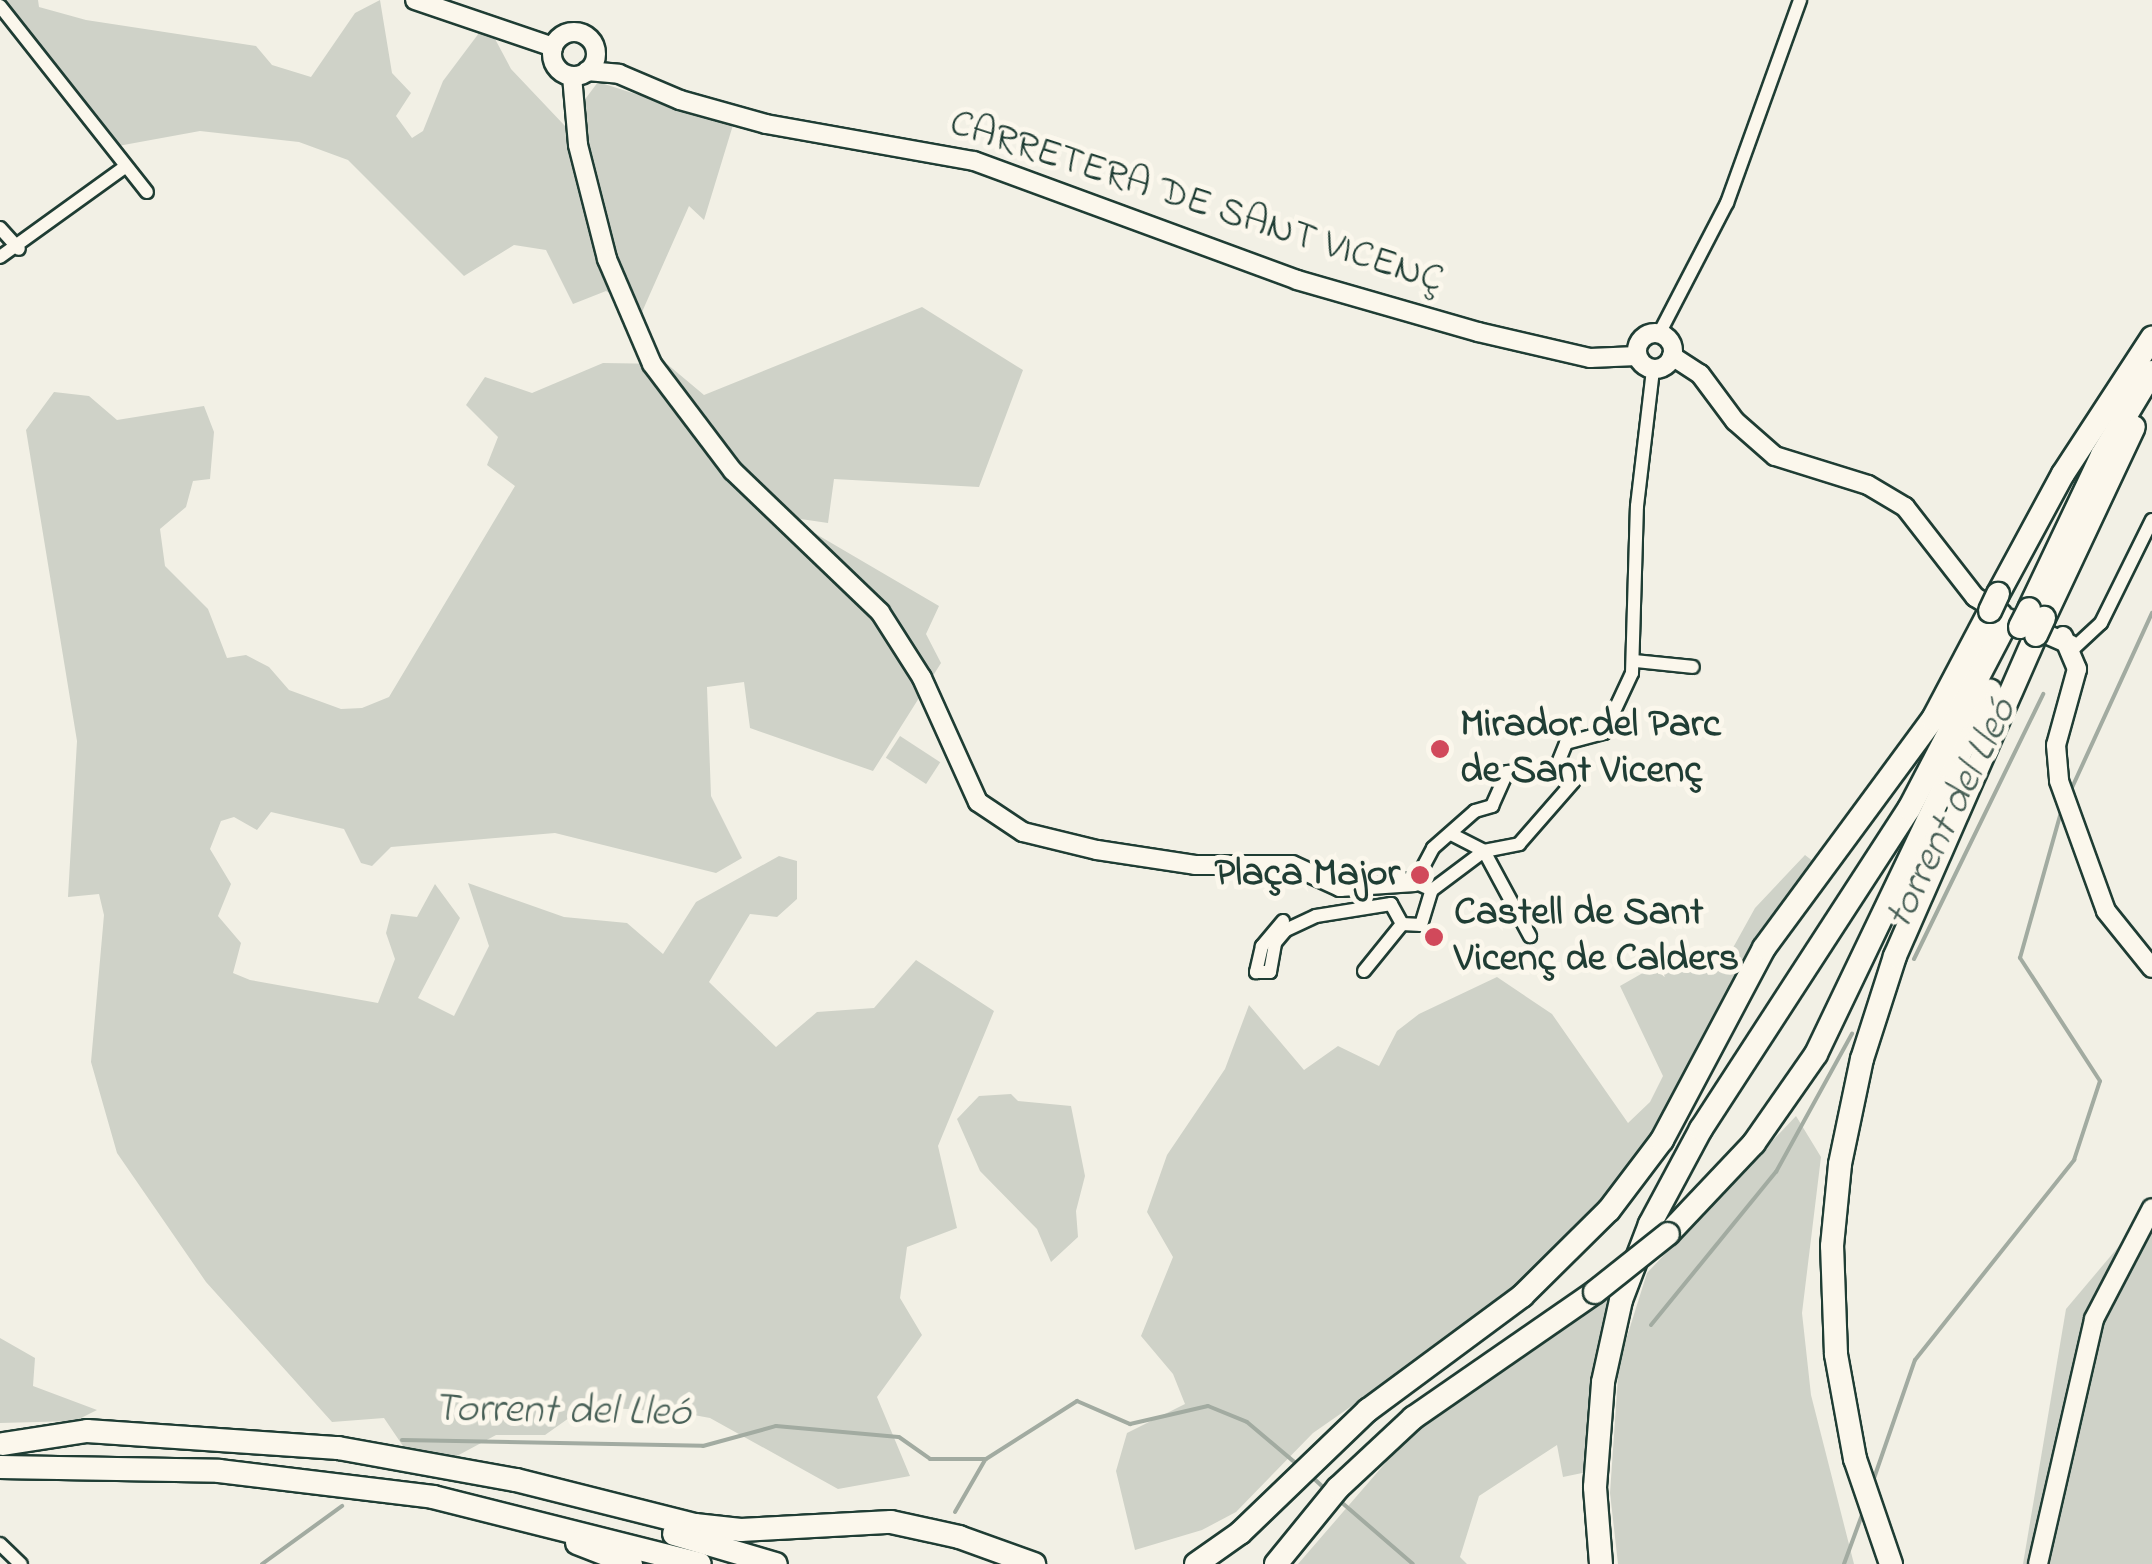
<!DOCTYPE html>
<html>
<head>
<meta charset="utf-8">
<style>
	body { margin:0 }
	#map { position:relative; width:2152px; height:1564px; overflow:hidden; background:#f2f0e5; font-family:"Indie Flower",sans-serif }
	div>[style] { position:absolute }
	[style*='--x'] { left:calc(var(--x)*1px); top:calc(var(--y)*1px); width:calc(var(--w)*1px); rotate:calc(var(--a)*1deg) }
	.green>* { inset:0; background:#cfd2c8; transform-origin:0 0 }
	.stream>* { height:4px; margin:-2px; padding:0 2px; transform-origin:2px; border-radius:2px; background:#a2aba1 }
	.roads { filter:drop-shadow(2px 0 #1f3d34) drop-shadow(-2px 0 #1f3d34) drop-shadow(0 2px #1f3d34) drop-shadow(0 -2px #1f3d34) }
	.street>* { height:12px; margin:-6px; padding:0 6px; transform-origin:6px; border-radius:6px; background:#fbf7ec }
	.secondary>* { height:18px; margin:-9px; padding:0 9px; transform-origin:9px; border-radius:9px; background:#fbf7ec }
	.secondary>.ring { margin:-9px; padding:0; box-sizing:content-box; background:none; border:18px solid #fbf7ec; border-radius:50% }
	.highway>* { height:22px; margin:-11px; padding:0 11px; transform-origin:11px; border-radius:11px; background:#fbf7ec }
	.bridges { filter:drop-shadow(2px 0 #1f3d34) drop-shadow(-2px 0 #1f3d34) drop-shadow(0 2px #1f3d34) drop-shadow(0 -2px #1f3d34) }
	.highway-bridge>* { height:22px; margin:-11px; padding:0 11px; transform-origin:11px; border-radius:11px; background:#fbf7ec }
	.dots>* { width:28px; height:28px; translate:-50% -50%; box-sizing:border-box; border:5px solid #fbf7ec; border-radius:50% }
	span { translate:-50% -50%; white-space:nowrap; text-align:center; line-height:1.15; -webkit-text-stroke:10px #fbf7ec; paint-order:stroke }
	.street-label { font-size:40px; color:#1f3d34 }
	.poi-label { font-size:40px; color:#1f3d34; font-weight:700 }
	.left { translate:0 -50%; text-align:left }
	.right { translate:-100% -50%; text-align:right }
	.water-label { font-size:42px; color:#465e55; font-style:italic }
</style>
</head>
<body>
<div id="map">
	<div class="green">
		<div style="clip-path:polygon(0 0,38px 0,39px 7px,86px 20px,256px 46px,272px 65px,311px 77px,355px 13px,380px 0,392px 73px,411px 93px,396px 116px,412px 138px,423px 131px,443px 81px,479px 33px,494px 37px,511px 69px,565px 126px,598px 82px,733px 125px,704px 220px,689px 206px,642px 312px,606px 291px,573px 304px,546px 250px,514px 245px,464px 276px,348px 160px,299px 142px,200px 131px,118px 146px)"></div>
		<div style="clip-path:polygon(922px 307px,1023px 370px,979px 487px,834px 479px,828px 523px,787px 517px,939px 606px,926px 634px,941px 663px,873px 771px,750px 728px,744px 682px,707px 687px,711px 796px,742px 858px,716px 873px,555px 833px,391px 847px,372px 866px,361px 863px,344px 829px,271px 812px,257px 830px,234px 817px,221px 821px,210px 849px,231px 884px,218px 916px,241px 943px,233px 973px,250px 980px,378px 1003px,395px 959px,386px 933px,391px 914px,417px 917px,435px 884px,460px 918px,418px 998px,454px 1016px,489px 946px,468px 883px,564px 917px,627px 923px,663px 954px,696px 902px,779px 856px,797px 861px,797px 899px,777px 917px,750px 914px,709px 982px,776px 1047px,817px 1012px,874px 1008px,916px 960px,994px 1011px,938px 1146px,957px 1228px,907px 1247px,900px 1298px,922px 1335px,877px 1397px,910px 1476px,838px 1489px,710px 1418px,683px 1413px,586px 1406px,545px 1435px,496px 1435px,455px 1457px,405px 1449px,384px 1418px,332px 1422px,206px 1282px,117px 1153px,91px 1062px,104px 915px,99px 894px,68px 897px,77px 741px,26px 430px,54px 392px,89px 396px,117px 420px,204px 406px,214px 432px,210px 479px,193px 481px,186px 507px,160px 529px,165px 566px,208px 609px,227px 658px,246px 655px,269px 667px,289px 690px,341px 709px,362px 708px,389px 697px,515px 486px,487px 465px,498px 437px,466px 405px,485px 377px,532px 393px,603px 363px,667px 364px,704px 395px)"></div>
		<div style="left:900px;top:736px;width:48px;height:26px;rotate:33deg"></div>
		<div style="clip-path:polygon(1805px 855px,1814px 862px,1761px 931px,1664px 1121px,1610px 1194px,1505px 1299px,1313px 1433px,1236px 1512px,1202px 1530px,1135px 1550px,1116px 1471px,1127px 1433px,1185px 1404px,1173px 1374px,1141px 1336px,1173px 1257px,1147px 1212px,1167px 1155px,1225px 1069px,1249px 1005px,1304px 1070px,1338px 1046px,1379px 1066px,1397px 1031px,1419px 1014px,1497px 977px,1552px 1014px,1628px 1123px,1650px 1102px,1663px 1076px,1620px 986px,1648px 970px,1704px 957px,1724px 964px,1755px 908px)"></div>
		<div style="clip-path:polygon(1011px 1094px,1018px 1101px,1071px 1106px,1085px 1176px,1076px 1211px,1078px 1237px,1051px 1262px,1037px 1229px,980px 1171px,957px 1119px,979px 1096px)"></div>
		<div style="clip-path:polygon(1796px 1116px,1821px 1157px,1802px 1313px,1811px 1395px,1854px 1564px,1618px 1564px,1610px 1493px,1619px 1362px,1647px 1273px)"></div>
		<div style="clip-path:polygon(2152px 1207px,2152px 1564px,2023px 1564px,2066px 1309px)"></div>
		<div style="clip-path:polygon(1611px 1297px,1589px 1402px,1587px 1472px,1563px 1477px,1557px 1445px,1479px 1496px,1460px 1557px,1467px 1564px,1298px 1564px,1407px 1438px,1471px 1384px)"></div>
		<div style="clip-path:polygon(0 1338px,35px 1358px,33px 1386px,97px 1410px,75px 1421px,0 1423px)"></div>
	</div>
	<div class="stream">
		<div style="--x:2070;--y:792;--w:197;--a:-65.4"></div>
		<div style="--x:1914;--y:959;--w:295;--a:-64"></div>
		<div style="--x:1651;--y:1325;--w:198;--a:-50.8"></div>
		<div style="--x:1776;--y:1172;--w:158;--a:-61.2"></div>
		<div style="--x:402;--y:1440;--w:301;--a:1.1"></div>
		<div style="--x:703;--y:1446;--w:76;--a:-15.3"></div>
		<div style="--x:776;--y:1426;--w:123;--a:5.1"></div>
		<div style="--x:899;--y:1437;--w:38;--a:35"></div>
		<div style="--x:930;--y:1459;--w:56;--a:0"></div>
		<div style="--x:986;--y:1459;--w:108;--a:-32.5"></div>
		<div style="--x:1077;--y:1401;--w:58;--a:23.5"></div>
		<div style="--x:1130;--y:1424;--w:80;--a:-13"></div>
		<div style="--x:1208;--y:1406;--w:42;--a:22.3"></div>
		<div style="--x:1247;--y:1422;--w:68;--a:40.2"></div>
		<div style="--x:1310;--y:1475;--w:21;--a:43"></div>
		<div style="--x:1872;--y:1484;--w:131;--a:-70.9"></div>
		<div style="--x:1915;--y:1360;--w:256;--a:-51.5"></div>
		<div style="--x:2074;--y:1160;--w:83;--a:-71.8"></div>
		<div style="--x:2100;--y:1081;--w:147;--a:-123"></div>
		<div style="--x:2020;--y:958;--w:155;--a:-74.3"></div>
		<div style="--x:1340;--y:1501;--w:96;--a:40.8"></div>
		<div style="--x:955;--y:1512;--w:60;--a:-60"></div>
		<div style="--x:262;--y:1564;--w:99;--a:-35.9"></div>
		<div style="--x:1844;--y:1564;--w:55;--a:-69.9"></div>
	</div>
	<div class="roads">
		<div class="street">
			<div style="--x:0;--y:6;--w:237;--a:51.7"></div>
			<div style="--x:0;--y:228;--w:28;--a:48"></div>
			<div style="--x:0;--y:257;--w:155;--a:-35.8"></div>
			<div style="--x:1659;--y:334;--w:148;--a:-62.6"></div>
			<div style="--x:1727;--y:203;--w:216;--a:-70.2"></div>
			<div style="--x:2074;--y:648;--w:37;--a:-43"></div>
			<div style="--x:2101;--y:623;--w:115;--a:-63.7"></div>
			<div style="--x:1635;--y:661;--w:58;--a:5.9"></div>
			<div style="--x:1556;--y:768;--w:27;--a:-68"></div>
			<div style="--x:1566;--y:743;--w:39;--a:-15"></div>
			<div style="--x:1604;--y:733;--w:66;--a:-65"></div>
			<div style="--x:1632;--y:673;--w:167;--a:-88.3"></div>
			<div style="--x:1637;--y:506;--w:138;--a:-83.3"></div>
			<div style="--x:1451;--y:834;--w:37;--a:27"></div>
			<div style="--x:1484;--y:851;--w:97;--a:61.6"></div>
			<div style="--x:1432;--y:890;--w:19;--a:-155"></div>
			<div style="--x:1415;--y:882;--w:38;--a:-62"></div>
			<div style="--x:1433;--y:848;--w:56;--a:-41.4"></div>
			<div style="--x:1475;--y:811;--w:18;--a:-16"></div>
			<div style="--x:1492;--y:806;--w:37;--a:-66"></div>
			<div style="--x:1507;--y:772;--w:49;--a:-4.7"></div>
			<div style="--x:1432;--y:890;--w:65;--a:-36.9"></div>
			<div style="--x:1484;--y:851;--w:36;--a:-11"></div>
			<div style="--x:1519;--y:844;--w:82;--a:-48.9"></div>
			<div style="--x:1573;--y:782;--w:22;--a:-141"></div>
			<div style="--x:1283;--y:921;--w:33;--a:130"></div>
			<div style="--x:1262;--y:946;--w:27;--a:103"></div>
			<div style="--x:1256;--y:972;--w:14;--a:0"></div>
			<div style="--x:1270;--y:972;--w:29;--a:-80"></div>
			<div style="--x:1275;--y:943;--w:17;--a:-50"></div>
			<div style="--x:1286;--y:930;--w:33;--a:-25"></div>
			<div style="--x:1316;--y:916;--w:76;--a:-9.1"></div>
			<div style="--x:1391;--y:904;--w:23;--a:61"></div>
			<div style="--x:1402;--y:924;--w:19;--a:3"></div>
			<div style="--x:1421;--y:925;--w:37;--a:-73"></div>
			<div style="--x:1364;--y:971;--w:60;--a:-51"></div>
			<div style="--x:0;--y:1544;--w:29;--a:44"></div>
		</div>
		<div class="secondary">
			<div style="--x:415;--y:0;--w:146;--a:18.8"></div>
			<div class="ring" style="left:552px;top:32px;width:26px;height:26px"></div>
			<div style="--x:587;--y:71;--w:32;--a:5"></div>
			<div style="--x:619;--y:74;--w:66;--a:23.1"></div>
			<div style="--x:680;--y:100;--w:89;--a:15.6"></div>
			<div style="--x:766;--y:124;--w:211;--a:10.1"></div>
			<div style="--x:974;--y:161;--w:344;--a:20.2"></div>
			<div style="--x:1297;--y:280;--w:188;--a:16"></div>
			<div style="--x:1478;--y:332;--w:115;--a:13.1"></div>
			<div style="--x:1590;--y:358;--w:47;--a:-2.4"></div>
			<div style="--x:572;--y:76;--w:69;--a:85"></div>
			<div style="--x:578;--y:145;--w:118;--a:75.7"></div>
			<div style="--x:607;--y:259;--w:114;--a:66.8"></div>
			<div style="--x:652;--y:364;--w:134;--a:52.9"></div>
			<div style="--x:733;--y:471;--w:204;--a:43.8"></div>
			<div style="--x:880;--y:612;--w:78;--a:57.5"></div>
			<div style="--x:922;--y:678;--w:136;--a:65.7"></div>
			<div style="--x:978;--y:802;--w:54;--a:33.7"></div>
			<div style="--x:1023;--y:832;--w:76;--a:13.7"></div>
			<div style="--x:1097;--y:850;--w:99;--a:8.7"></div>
			<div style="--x:1195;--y:865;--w:97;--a:0"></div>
			<div style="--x:1292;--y:865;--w:53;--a:24.6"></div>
			<div style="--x:1340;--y:887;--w:75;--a:-3.8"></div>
			<div class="ring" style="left:1637px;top:333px;width:18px;height:18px"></div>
			<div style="--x:1672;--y:356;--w:33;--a:33"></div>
			<div style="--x:1700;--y:374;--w:59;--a:53.3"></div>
			<div style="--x:1735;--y:421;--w:53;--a:41.2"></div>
			<div style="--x:1775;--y:456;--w:97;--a:17.3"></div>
			<div style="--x:1868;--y:485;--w:43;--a:30.7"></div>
			<div style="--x:1905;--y:507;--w:114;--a:52.1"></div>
			<div style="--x:1975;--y:597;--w:31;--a:31"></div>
			<div style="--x:2030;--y:627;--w:45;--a:23.7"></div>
			<div style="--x:2063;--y:636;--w:36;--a:67"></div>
			<div style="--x:2077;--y:669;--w:79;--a:105.4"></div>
			<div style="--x:2056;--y:745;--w:36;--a:85"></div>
			<div style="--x:2059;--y:781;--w:138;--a:70.1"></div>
			<div style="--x:2106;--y:911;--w:73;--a:51.1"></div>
			<div style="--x:2038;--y:1564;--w:251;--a:-77.1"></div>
			<div style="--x:2094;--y:1319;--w:125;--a:-62.4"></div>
		</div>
		<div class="highway">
			<div style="--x:1998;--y:594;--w:136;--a:-61.6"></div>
			<div style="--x:2063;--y:474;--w:163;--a:-56.8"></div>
			<div style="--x:2029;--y:609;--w:170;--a:-64.6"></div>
			<div style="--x:2102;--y:455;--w:97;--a:-58.9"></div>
			<div style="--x:2044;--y:618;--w:211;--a:-64.8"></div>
			<div style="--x:1668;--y:1234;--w:125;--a:-46.6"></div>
			<div style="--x:1754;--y:1143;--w:108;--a:-55.1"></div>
			<div style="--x:1816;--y:1054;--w:403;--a:-64.4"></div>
			<div style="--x:3;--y:1444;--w:85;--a:-8.8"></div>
			<div style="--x:87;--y:1431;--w:252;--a:3.9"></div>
			<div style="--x:338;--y:1448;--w:181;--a:10.2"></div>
			<div style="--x:516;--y:1480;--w:185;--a:14.1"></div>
			<div style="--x:695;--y:1525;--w:46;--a:6.2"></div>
			<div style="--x:741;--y:1530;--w:150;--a:-3.1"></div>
			<div style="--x:891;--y:1522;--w:70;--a:12.4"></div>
			<div style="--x:959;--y:1537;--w:80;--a:19.8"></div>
			<div style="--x:0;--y:1467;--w:219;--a:1"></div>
			<div style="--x:219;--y:1471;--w:216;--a:6.9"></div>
			<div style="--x:433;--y:1497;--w:275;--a:14.1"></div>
			<div style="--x:674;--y:1534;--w:106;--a:16.4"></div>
			<div style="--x:577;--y:1543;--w:58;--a:21.3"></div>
			<div style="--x:1196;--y:1564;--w:54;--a:-35.2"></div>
			<div style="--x:1240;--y:1533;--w:178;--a:-43.9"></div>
			<div style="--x:1368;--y:1410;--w:192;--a:-36.5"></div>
			<div style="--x:1522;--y:1296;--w:122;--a:-44.7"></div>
			<div style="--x:1609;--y:1210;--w:88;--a:-52.9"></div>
			<div style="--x:1662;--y:1140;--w:217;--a:-62"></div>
			<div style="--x:1764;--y:948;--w:285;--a:-53.6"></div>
			<div style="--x:1933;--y:719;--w:122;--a:-62.2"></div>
			<div style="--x:1276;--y:1564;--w:98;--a:-50.8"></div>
			<div style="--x:1338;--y:1488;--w:103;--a:-43"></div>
			<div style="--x:1413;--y:1418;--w:221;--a:-34.7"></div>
			<div style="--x:1601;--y:1564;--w:77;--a:-94.5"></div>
			<div style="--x:1595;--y:1487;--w:105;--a:-85.6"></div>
			<div style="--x:1603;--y:1382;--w:84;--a:-77.6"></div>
			<div style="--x:1621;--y:1300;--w:81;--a:-69.1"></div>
			<div style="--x:1650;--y:1224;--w:108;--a:-61.8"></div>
			<div style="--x:1701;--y:1129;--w:382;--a:-57"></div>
			<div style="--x:1909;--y:809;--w:213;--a:-62.4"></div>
			<div style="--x:1891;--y:1564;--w:111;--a:-108.9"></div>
			<div style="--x:1855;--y:1459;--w:107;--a:-100.3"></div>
			<div style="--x:1836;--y:1354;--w:108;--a:-92.1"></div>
			<div style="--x:1832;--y:1246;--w:82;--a:-84.4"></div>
			<div style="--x:1840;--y:1164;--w:107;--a:-78.2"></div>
			<div style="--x:1862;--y:1059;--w:108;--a:-72.2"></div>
			<div style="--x:1895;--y:956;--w:351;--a:-66.3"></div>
		</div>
	</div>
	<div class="bridges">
		<div class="highway-bridge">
			<div style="--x:1990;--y:611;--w:19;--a:-65"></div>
			<div style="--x:2020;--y:627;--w:20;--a:-63"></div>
			<div style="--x:2036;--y:635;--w:19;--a:-65"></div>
			<div style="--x:1595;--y:1292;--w:93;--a:-38.5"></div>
		</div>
	</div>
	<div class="dots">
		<div style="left:1440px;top:749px;background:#d1495b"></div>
		<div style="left:1420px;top:875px;background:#d1495b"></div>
		<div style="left:1434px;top:937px;background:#d1495b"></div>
	</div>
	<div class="street-label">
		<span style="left:1196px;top:203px;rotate:18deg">CARRETERA DE SANT VICENÇ</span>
	</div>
	<div class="poi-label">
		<span class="left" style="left:1460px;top:749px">Mirador del Parc<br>de Sant Vicenç</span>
		<span class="right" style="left:1400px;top:875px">Plaça Major</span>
		<span class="left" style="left:1454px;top:937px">Castell de Sant<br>Vicenç de Calders</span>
	</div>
	<div class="water-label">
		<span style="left:1952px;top:814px;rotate:-64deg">torrent del Lleó</span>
		<span style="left:562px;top:1412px;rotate:1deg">Torrent del Lleó</span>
	</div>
</div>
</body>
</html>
